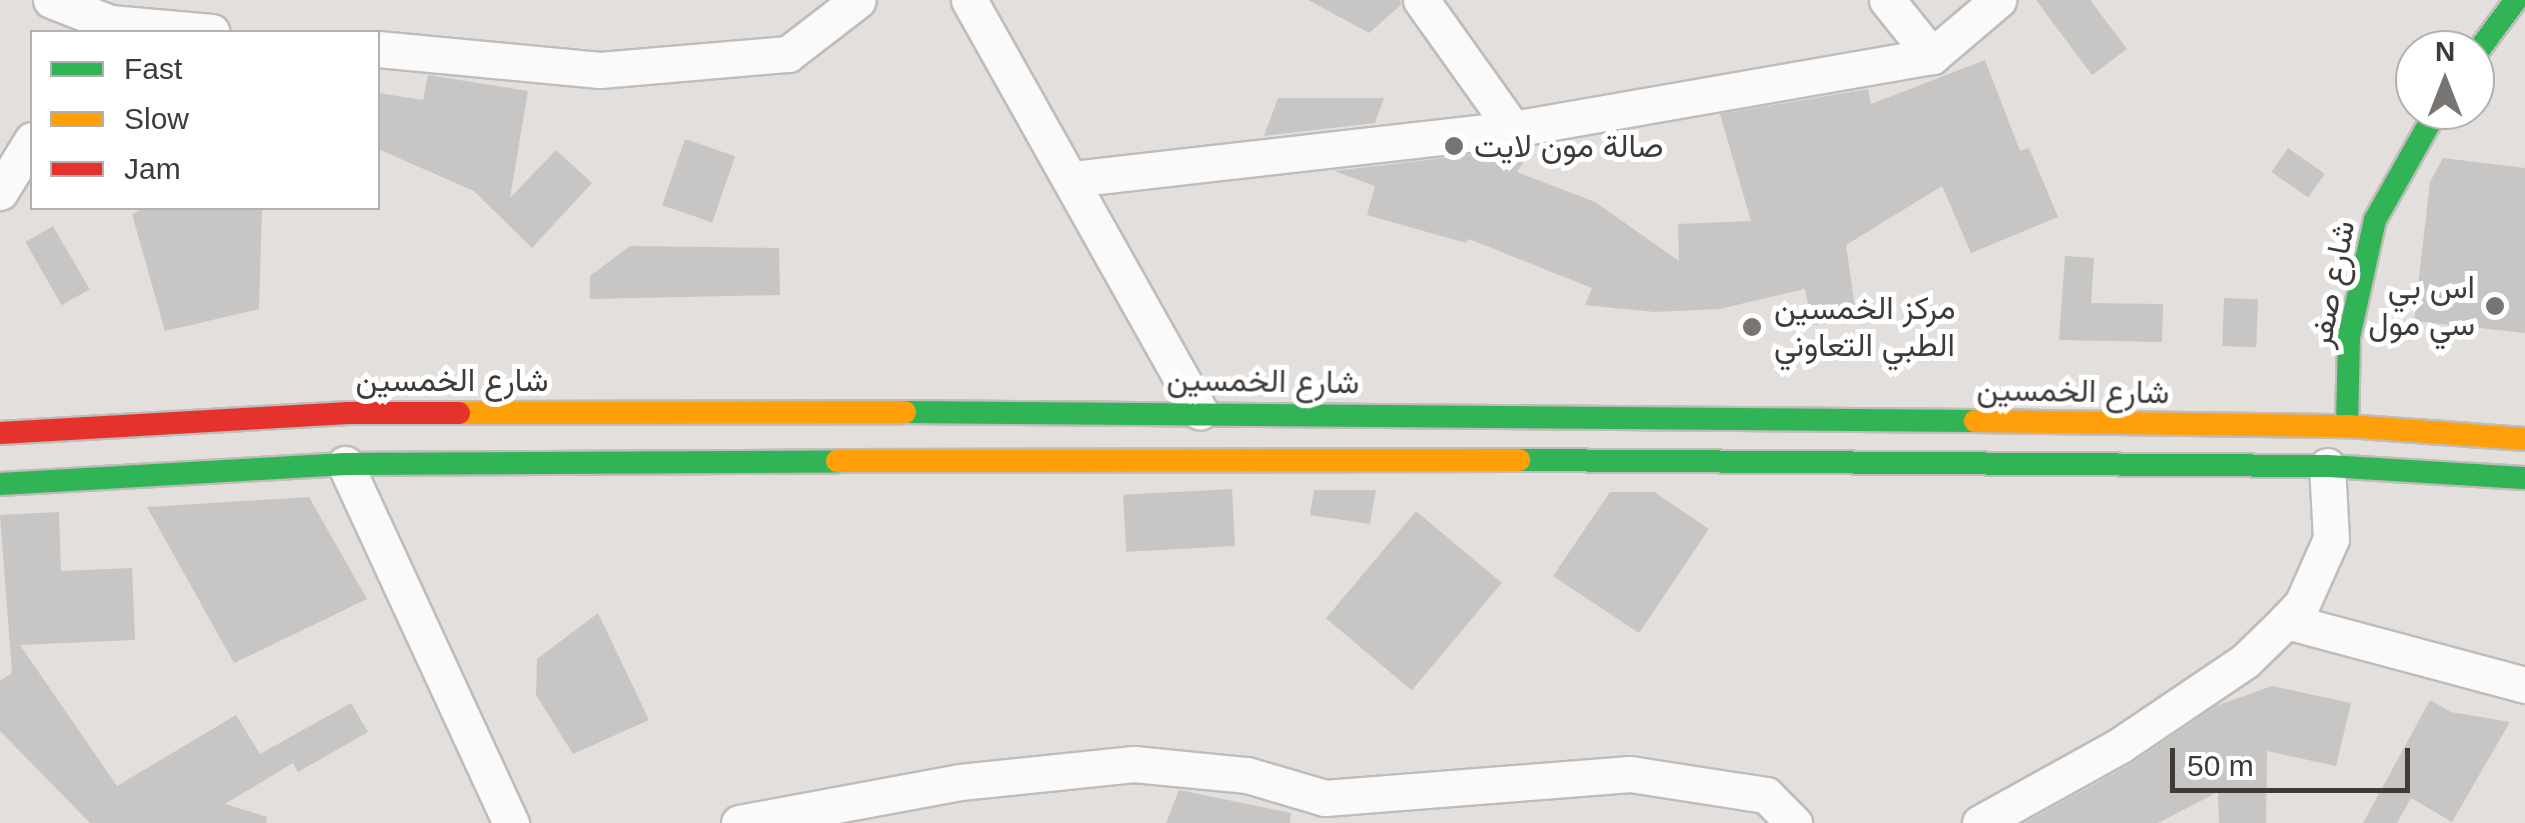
<!DOCTYPE html>
<html>
<head>
<meta charset="utf-8">
<style>
	body { margin:0 }
	#map { position:relative; width:2525px; height:823px; overflow:hidden; background:#e2dfdc; font-family:Arial,Vazirmatn,sans-serif }
	div>[style] { position:absolute }
	[style*='--x'] { left:calc(var(--x)*1px); top:calc(var(--y)*1px); width:calc(var(--w)*1px); rotate:calc(var(--a)*1deg) }
	.building>* { inset:0; background:#c8c6c4; transform-origin:0 0 }
	.roads { filter:drop-shadow(2px 0 #bfbcba) drop-shadow(-2px 0 #bfbcba) drop-shadow(0 2px #bfbcba) drop-shadow(0 -2px #bfbcba) }
	.street>* { height:35px; margin:-17.5px; padding:0 17.5px; transform-origin:17.5px; border-radius:17.5px; background:#fbfafa }
	.fast>* { height:22px; margin:-11px; padding:0 11px; transform-origin:11px; border-radius:11px; background:#30b455 }
	.slow>* { height:22px; margin:-11px; padding:0 11px; transform-origin:11px; border-radius:11px; background:#ff9f0a }
	.jam>* { height:22px; margin:-11px; padding:0 11px; transform-origin:11px; border-radius:11px; background:#e5322d }
	.dots>* { width:28px; height:28px; translate:-50% -50%; box-sizing:border-box; border:5px solid #fff; border-radius:50% }
	span { translate:-50% -50%; white-space:nowrap; text-align:center; line-height:1.15; -webkit-text-stroke:10px #fff; paint-order:stroke }
	.poi-label { font-size:32px; color:#3e3b39 }
	.left { translate:0 -50%; text-align:left }
	.right { translate:-100% -50%; text-align:right }
	.street-label { font-size:32px; color:#3e3b39 }
	.legend { position:absolute; left:30px; top:30px; width:350px; height:180px; box-sizing:border-box; background:#fff; border:2px solid #b2b1b0; margin:0; padding:12px 18px; list-style:none; font-size:30px; color:#3e3b39 }
	.legend li { display:flex; align-items:center; gap:20px; height:50px }
	.legend b { width:50px; border:2px solid #b2b1b0 }
	.north { position:absolute; left:2395px; top:30px; width:100px; height:100px; box-sizing:border-box; background:#fff; border:2px solid #b2b1b0; border-radius:50%; rotate:0deg; font-size:28px; font-weight:700; line-height:40px; text-align:center; color:#3e3b39 }
	.north::after { content:''; display:block; margin:auto; width:35px; height:45px; background:#777472; clip-path:polygon(50% 0,100% 100%,50% 72%,0 100%) }
	.scale { position:absolute; left:2170px; top:748px; width:240px; height:45px; box-sizing:border-box; border:5px solid #3e3b39; border-top:0; padding-left:12px; font-size:30px; line-height:35px; white-space:nowrap; color:#3e3b39; -webkit-text-stroke:8px #fff; paint-order:stroke }
</style>
</head>
<body>
<div id="map">
	<div class="building">
		<div style="clip-path:polygon(1308px 0,1400px 0,1401px 5px,1369px 33px)"></div>
		<div style="clip-path:polygon(2036px 0,2090px 0,2127px 49px,2092px 75px)"></div>
		<div style="clip-path:polygon(1985px 60px,2020px 151px,2029px 148px,2058px 217px,1971px 253px,1942px 186px,1846px 245px,1857px 321px,1812px 325px,1805px 289px,1719px 309px,1654px 312px,1585px 305px,1592px 288px,1469px 239px,1466px 243px,1367px 215px,1375px 186px,1334px 171px,1534px 147px,1517px 172px,1595px 202px,1679px 261px,1678px 224px,1751px 221px,1720px 114px,1868px 89px,1871px 104px)"></div>
		<div style="clip-path:polygon(428px 75px,528px 91px,510px 198px,556px 150px,592px 183px,532px 248px,474px 191px,378px 149px,378px 93px,423px 100px)"></div>
		<div style="clip-path:polygon(1278px 98px,1384px 98px,1375px 123px,1264px 136px)"></div>
		<div style="left:685px;top:139px;width:53px;height:70px;rotate:19deg"></div>
		<div style="left:2288px;top:148px;width:45px;height:29px;rotate:35deg"></div>
		<div style="clip-path:polygon(2443px 158px,2525px 168px,2525px 333px,2414px 321px,2430px 182px)"></div>
		<div style="clip-path:polygon(145px 208px,262px 208px,259px 309px,165px 331px,132px 214px)"></div>
		<div style="left:53px;top:226px;width:73px;height:32px;rotate:60deg"></div>
		<div style="clip-path:polygon(630px 246px,779px 248px,780px 295px,590px 299px,590px 276px)"></div>
		<div style="clip-path:polygon(2065px 256px,2094px 258px,2091px 303px,2163px 304px,2162px 342px,2059px 340px)"></div>
		<div style="left:2224px;top:298px;width:34px;height:48px;rotate:2deg"></div>
		<div style="left:1232px;top:489px;width:57px;height:109px;rotate:87deg"></div>
		<div style="clip-path:polygon(1314px 490px,1376px 490px,1370px 524px,1310px 515px)"></div>
		<div style="clip-path:polygon(1610px 492px,1654px 492px,1709px 529px,1639px 633px,1553px 576px)"></div>
		<div style="clip-path:polygon(309px 497px,367px 599px,234px 663px,147px 507px)"></div>
		<div style="left:1416px;top:511px;width:112px;height:140px;rotate:40deg"></div>
		<div style="clip-path:polygon(59px 512px,61px 571px,132px 568px,135px 640px,20px 645px,117px 786px,236px 715px,260px 754px,351px 703px,368px 732px,298px 772px,293px 763px,225px 804px,267px 817px,266px 823px,90px 823px,0 731px,0 681px,12px 673px,0 515px)"></div>
		<div style="clip-path:polygon(598px 613px,649px 720px,573px 754px,536px 695px,537px 659px)"></div>
		<div style="clip-path:polygon(2272px 686px,2351px 703px,2336px 766px,2267px 751px,2266px 823px,2219px 823px,2218px 792px,2158px 823px,2024px 823px,2129px 765px,2216px 706px)"></div>
		<div style="clip-path:polygon(2430px 700px,2451px 712px,2510px 722px,2452px 822px,2411px 798px,2397px 823px,2363px 823px)"></div>
		<div style="clip-path:polygon(1179px 790px,1291px 813px,1290px 823px,1166px 823px)"></div>
	</div>
	<div class="roads">
		<div class="street">
			<div style="--x:51;--y:0;--w:63;--a:21.3"></div>
			<div style="--x:110;--y:23;--w:102;--a:5"></div>
			<div style="--x:969;--y:0;--w:472;--a:60.7"></div>
			<div style="--x:1421;--y:0;--w:158;--a:54.5"></div>
			<div style="--x:1887;--y:0;--w:72;--a:51.2"></div>
			<div style="--x:378;--y:49;--w:223;--a:5.4"></div>
			<div style="--x:600;--y:70;--w:189;--a:-4.9"></div>
			<div style="--x:788;--y:54;--w:88;--a:-37.6"></div>
			<div style="--x:1073;--y:179;--w:443;--a:-6.5"></div>
			<div style="--x:1513;--y:129;--w:425;--a:-9.9"></div>
			<div style="--x:1932;--y:56;--w:87;--a:-40.3"></div>
			<div style="--x:0;--y:192;--w:61;--a:-58.4"></div>
			<div style="--x:345;--y:464;--w:396;--a:65.2"></div>
			<div style="--x:2286;--y:621;--w:247;--a:15"></div>
			<div style="--x:739;--y:823;--w:225;--a:-10.5"></div>
			<div style="--x:960;--y:782;--w:175;--a:-5.9"></div>
			<div style="--x:1134;--y:764;--w:114;--a:5.6"></div>
			<div style="--x:1247;--y:775;--w:81;--a:16.4"></div>
			<div style="--x:1325;--y:798;--w:306;--a:-4.5"></div>
			<div style="--x:1630;--y:774;--w:138;--a:8.8"></div>
			<div style="--x:1766;--y:795;--w:40;--a:45"></div>
			<div style="--x:1980;--y:823;--w:159;--a:-29"></div>
			<div style="--x:2119;--y:746;--w:152;--a:-34"></div>
			<div style="--x:2245;--y:661;--w:57;--a:-44.3"></div>
			<div style="--x:2286;--y:621;--w:23;--a:-47"></div>
			<div style="--x:2302;--y:604;--w:71;--a:-66"></div>
			<div style="--x:2331;--y:539;--w:73;--a:-93.1"></div>
		</div>
		<div class="fast">
			<div style="--x:2475;--y:55;--w:69;--a:-53.3"></div>
			<div style="--x:905;--y:412;--w:1070;--a:0.48"></div>
			<div style="--x:2347;--y:426;--w:89;--a:-88.7"></div>
			<div style="--x:2349;--y:337;--w:120;--a:-77.5"></div>
			<div style="--x:2375;--y:220;--w:126;--a:-60.6"></div>
			<div style="--x:1519;--y:460;--w:808;--a:0.43"></div>
			<div style="--x:2327;--y:466;--w:198;--a:3.5"></div>
			<div style="--x:0;--y:484;--w:346;--a:-3.3"></div>
			<div style="--x:345;--y:464;--w:492;--a:-0.3"></div>
		</div>
		<div class="slow">
			<div style="--x:459;--y:413;--w:446;--a:-0.1"></div>
			<div style="--x:1975;--y:421;--w:372;--a:0.8"></div>
			<div style="--x:2347;--y:426;--w:178;--a:4.2"></div>
			<div style="--x:837;--y:461;--w:682;--a:-0.08"></div>
		</div>
		<div class="jam">
			<div style="--x:0;--y:433;--w:349;--a:-3.3"></div>
			<div style="--x:348;--y:413;--w:111;--a:0"></div>
		</div>
	</div>
	<div class="dots">
		<div style="left:1454px;top:146px;background:#777472"></div>
		<div style="left:2495px;top:306px;background:#777472"></div>
		<div style="left:1752px;top:327px;background:#777472"></div>
	</div>
	<div class="poi-label">
		<span class="left" style="left:1474px;top:146px">صالة مون لايت</span>
		<span class="right" style="left:2475px;top:306px">اس بي<br>سي مول</span>
		<span class="left" style="left:1774px;top:327px">مركز الخمسين<br>الطبي التعاوني</span>
	</div>
	<div class="street-label">
		<span style="left:2332px;top:284px;rotate:-79deg">شارع صفر</span>
		<span style="left:452px;top:380px">شارع الخمسين</span>
		<span style="left:1263px;top:381px;rotate:1deg">شارع الخمسين</span>
		<span style="left:2073px;top:391px;rotate:1deg">شارع الخمسين</span>
	</div>
	<ul class="legend">
	<li><b style="height:12px;background:#30b455"></b>Fast</li>
	<li><b style="height:12px;background:#ff9f0a"></b>Slow</li>
	<li><b style="height:12px;background:#e5322d"></b>Jam</li>
	</ul>
	<div class="north">N</div>
	<div class="scale">50 m</div>
</div>
</body>
</html>
